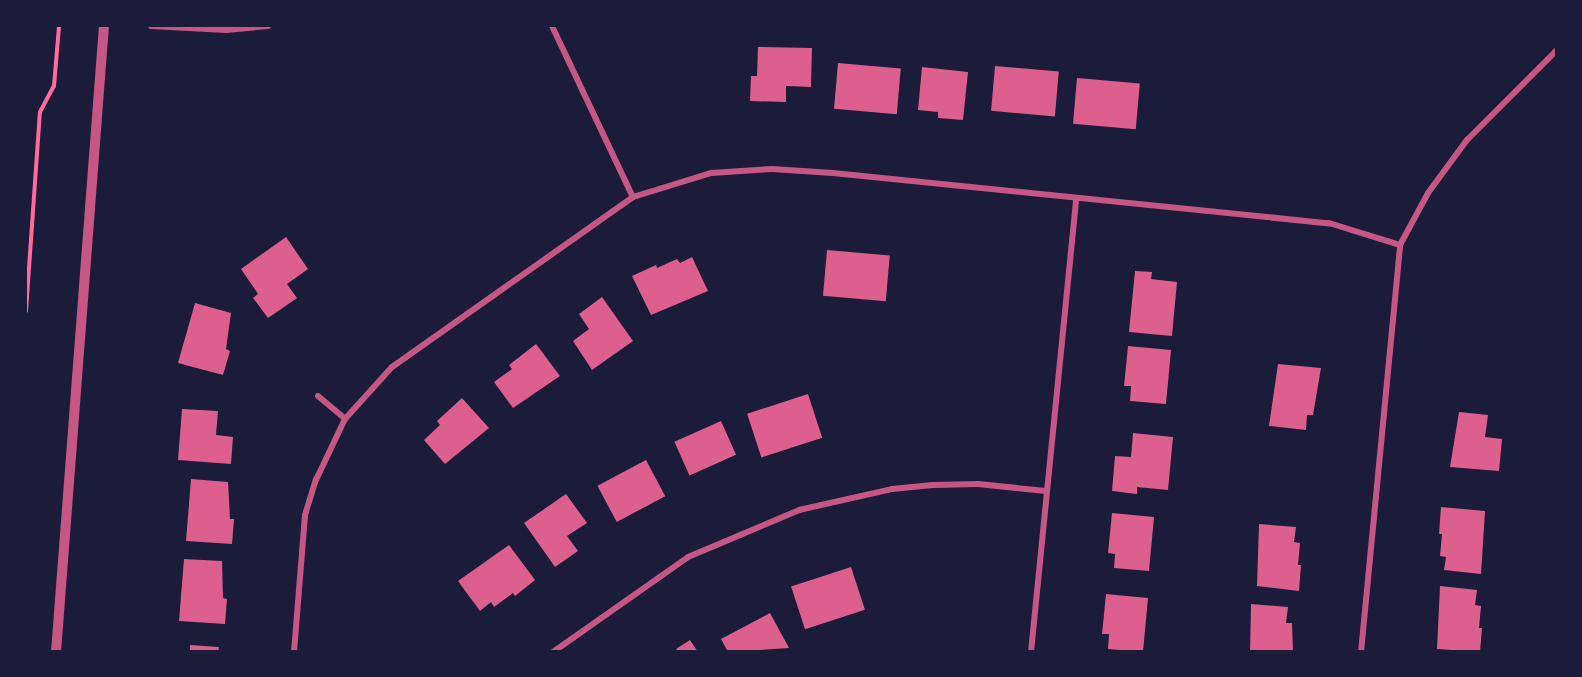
<!DOCTYPE html>
<html>
<head>
<meta charset="utf-8">
<style>
	body { margin:0 }
	#map { position:relative; width:1582px; height:677px; overflow:hidden; background:#1b1b3a; font-family:"Noto Sans",sans-serif }
	div>[style] { position:absolute }
	[style*='--x'] { left:calc(var(--x)*1px); top:calc(var(--y)*1px); width:calc(var(--w)*1px); rotate:calc(var(--a)*1deg) }
	.building>* { inset:0; background:#dd5f8e; transform-origin:0 0 }
	.path>* { height:4px; margin:-2px; padding:0 2px; transform-origin:2px; border-radius:2px; background:#ff6b9d }
	.minor>* { height:6px; margin:-3px; padding:0 3px; transform-origin:3px; border-radius:3px; background:#c65784 }
	.tertiary>* { height:10px; margin:-5px; padding:0 5px; transform-origin:5px; border-radius:5px; background:#c65784 }
	span { translate:-50% -50%; white-space:nowrap; text-align:center; line-height:1.15; -webkit-text-stroke:6px #1b1b3a; paint-order:stroke }
	.frame { position:absolute; inset:0; border:27px solid #1b1b3a; pointer-events:none }
</style>
</head>
<body>
<div id="map">
	<div class="building">
		<div style="clip-path:polygon(758px 47px,812px 48px,811px 87px,786px 86px,786px 102px,750px 101px,751px 76px,757px 76px)"></div>
		<div style="left:838px;top:63px;width:63px;height:46px;rotate:5deg"></div>
		<div style="left:995px;top:66px;width:64px;height:45px;rotate:5deg"></div>
		<div style="clip-path:polygon(922px 67px,968px 72px,963px 120px,938px 118px,938px 112px,918px 110px)"></div>
		<div style="left:1077px;top:78px;width:63px;height:46px;rotate:5deg"></div>
		<div style="clip-path:polygon(286px 237px,308px 269px,287px 284px,297px 298px,268px 318px,253px 298px,258px 294px,241px 269px)"></div>
		<div style="left:827px;top:250px;width:63px;height:46px;rotate:5deg"></div>
		<div style="clip-path:polygon(692px 257px,708px 291px,651px 315px,632px 276px,656px 265px,657px 268px,677px 259px,680px 263px)"></div>
		<div style="clip-path:polygon(1135px 271px,1152px 272px,1151px 279px,1177px 282px,1172px 336px,1129px 332px)"></div>
		<div style="clip-path:polygon(602px 297px,633px 341px,592px 370px,573px 341px,589px 329px,579px 314px)"></div>
		<div style="clip-path:polygon(195px 303px,231px 313px,226px 349px,230px 351px,223px 375px,178px 363px)"></div>
		<div style="clip-path:polygon(536px 344px,560px 376px,513px 408px,494px 382px,512px 369px,509px 365px)"></div>
		<div style="clip-path:polygon(1128px 346px,1171px 350px,1166px 404px,1130px 401px,1131px 386px,1124px 386px)"></div>
		<div style="clip-path:polygon(1278px 364px,1321px 368px,1313px 415px,1307px 415px,1306px 430px,1269px 426px)"></div>
		<div style="left:808px;top:394px;width:46px;height:64px;rotate:72deg"></div>
		<div style="clip-path:polygon(462px 398px,489px 428px,445px 464px,424px 440px,440px 425px,437px 421px)"></div>
		<div style="clip-path:polygon(182px 409px,218px 411px,216px 435px,233px 437px,231px 464px,178px 460px)"></div>
		<div style="clip-path:polygon(1459px 412px,1488px 415px,1485px 437px,1502px 439px,1499px 471px,1450px 467px)"></div>
		<div style="left:721px;top:421px;width:37px;height:51px;rotate:66deg"></div>
		<div style="clip-path:polygon(1133px 433px,1173px 437px,1168px 490px,1137px 487px,1137px 494px,1112px 491px,1115px 456px,1131px 457px)"></div>
		<div style="left:646px;top:460px;width:41px;height:55px;rotate:62deg"></div>
		<div style="clip-path:polygon(191px 479px,228px 482px,230px 519px,234px 519px,232px 544px,186px 541px)"></div>
		<div style="clip-path:polygon(566px 494px,587px 523px,567px 536px,578px 551px,555px 567px,524px 523px)"></div>
		<div style="clip-path:polygon(1441px 507px,1485px 511px,1481px 574px,1444px 570px,1446px 557px,1440px 556px,1442px 534px,1439px 534px)"></div>
		<div style="clip-path:polygon(1112px 513px,1154px 517px,1149px 571px,1114px 568px,1115px 554px,1108px 553px)"></div>
		<div style="clip-path:polygon(1259px 524px,1296px 527px,1294px 542px,1300px 543px,1298px 565px,1301px 565px,1299px 591px,1257px 586px)"></div>
		<div style="clip-path:polygon(509px 545px,535px 580px,515px 596px,513px 593px,494px 607px,491px 602px,480px 611px,458px 581px)"></div>
		<div style="clip-path:polygon(184px 559px,222px 561px,223px 598px,227px 599px,225px 624px,179px 621px)"></div>
		<div style="left:851px;top:567px;width:45px;height:63px;rotate:72deg"></div>
		<div style="clip-path:polygon(1440px 586px,1477px 590px,1475px 605px,1481px 606px,1479px 628px,1482px 628px,1480px 652px,1437px 649px)"></div>
		<div style="clip-path:polygon(1106px 594px,1148px 598px,1143px 652px,1108px 649px,1109px 634px,1102px 634px)"></div>
		<div style="clip-path:polygon(1251px 604px,1288px 607px,1286px 623px,1292px 623px,1293px 652px,1250px 652px)"></div>
		<div style="clip-path:polygon(770px 613px,789px 648px,728px 652px,721px 639px)"></div>
		<div style="clip-path:polygon(690px 640px,698px 652px,678px 652px,676px 649px)"></div>
		<div style="clip-path:polygon(190px 645px,219px 647px,218px 652px,190px 652px)"></div>
	</div>
	<div class="path">
		<div style="--x:26;--y:311;--w:199;--a:-86"></div>
		<div style="--x:40;--y:112;--w:30;--a:-62"></div>
		<div style="--x:54;--y:86;--w:60;--a:-85.2"></div>
	</div>
	<div class="minor">
		<div style="--x:151;--y:26;--w:75;--a:3.1"></div>
		<div style="--x:226;--y:30;--w:42;--a:-5.4"></div>
		<div style="--x:552;--y:26;--w:189;--a:64.7"></div>
		<div style="--x:318;--y:396;--w:35;--a:40"></div>
		<div style="--x:294;--y:652;--w:137;--a:-85.4"></div>
		<div style="--x:305;--y:515;--w:37;--a:-73"></div>
		<div style="--x:316;--y:480;--w:68;--a:-64.6"></div>
		<div style="--x:345;--y:419;--w:70;--a:-47.9"></div>
		<div style="--x:392;--y:367;--w:295;--a:-35.2"></div>
		<div style="--x:633;--y:197;--w:82;--a:-17.1"></div>
		<div style="--x:711;--y:173;--w:61;--a:-3.8"></div>
		<div style="--x:772;--y:169;--w:61;--a:3.8"></div>
		<div style="--x:833;--y:173;--w:499;--a:5.8"></div>
		<div style="--x:1329;--y:223;--w:74;--a:17.2"></div>
		<div style="--x:553;--y:652;--w:165;--a:-35.1"></div>
		<div style="--x:688;--y:557;--w:121;--a:-22.9"></div>
		<div style="--x:799;--y:510;--w:95;--a:-12.7"></div>
		<div style="--x:892;--y:489;--w:41;--a:-5.6"></div>
		<div style="--x:933;--y:485;--w:45;--a:-1.3"></div>
		<div style="--x:978;--y:484;--w:68;--a:5.9"></div>
		<div style="--x:1031;--y:652;--w:455;--a:-84.3"></div>
		<div style="--x:1361;--y:652;--w:409;--a:-84.5"></div>
		<div style="--x:1400;--y:245;--w:59;--a:-61.7"></div>
		<div style="--x:1428;--y:193;--w:66;--a:-53.7"></div>
		<div style="--x:1467;--y:140;--w:126;--a:-45"></div>
	</div>
	<div class="tertiary">
		<div style="--x:56;--y:652;--w:628;--a:-85.62"></div>
	</div>
	<div class="frame"></div>
</div>
</body>
</html>
